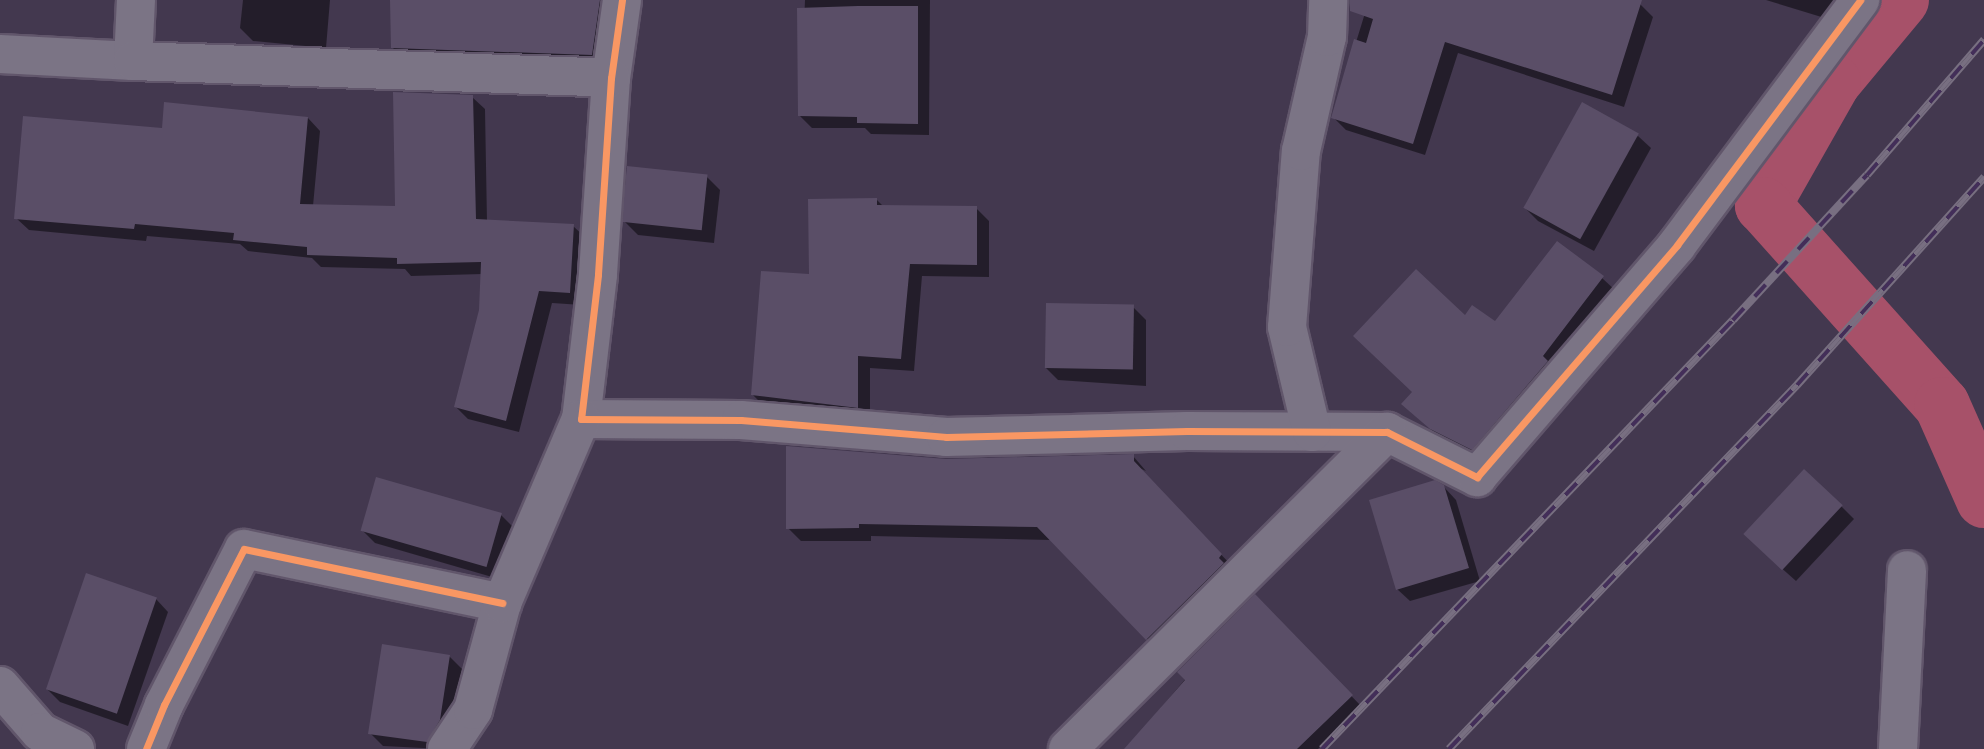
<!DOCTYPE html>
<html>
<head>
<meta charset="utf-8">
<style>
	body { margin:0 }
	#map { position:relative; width:1984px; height:749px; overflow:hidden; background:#43384f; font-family:"DejaVu Sans",sans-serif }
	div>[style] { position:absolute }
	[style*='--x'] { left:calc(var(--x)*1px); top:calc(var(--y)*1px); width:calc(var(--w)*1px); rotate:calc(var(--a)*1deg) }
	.shadow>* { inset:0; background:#0007 }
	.canal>* { height:56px; margin:-28px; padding:0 28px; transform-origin:28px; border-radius:28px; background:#a75169 }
	.building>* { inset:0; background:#5a4e67; transform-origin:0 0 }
	.roads { filter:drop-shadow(2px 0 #61566b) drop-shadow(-2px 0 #61566b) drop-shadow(0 2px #61566b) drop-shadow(0 -2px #61566b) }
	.minor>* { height:38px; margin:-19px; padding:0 19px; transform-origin:19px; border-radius:19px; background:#7b7485 }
	.rail>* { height:8px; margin-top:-4px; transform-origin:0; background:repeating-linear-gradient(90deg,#432e59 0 16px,#786f81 0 32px); box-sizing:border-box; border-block:2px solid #786f81 }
	.cycleway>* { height:7px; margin:-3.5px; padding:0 3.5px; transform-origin:3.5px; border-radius:3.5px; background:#f99763 }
	span { translate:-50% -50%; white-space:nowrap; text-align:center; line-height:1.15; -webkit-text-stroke:5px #432e59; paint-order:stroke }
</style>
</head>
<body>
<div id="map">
	<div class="shadow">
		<div style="clip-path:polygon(243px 0,330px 0,326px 48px,253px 41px,240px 28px)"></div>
		<div style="clip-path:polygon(392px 0,622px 0,607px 70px,408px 63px,393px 48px)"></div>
		<div style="clip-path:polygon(805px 0,930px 0,929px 135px,871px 134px,865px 128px,812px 128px,800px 116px)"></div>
		<div style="clip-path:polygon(1369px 0,1627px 0,1640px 4px,1653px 17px,1624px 107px,1458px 53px,1425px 155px,1346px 130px,1333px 117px)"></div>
		<div style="clip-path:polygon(1766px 0,1834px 0,1828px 19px)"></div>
		<div style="clip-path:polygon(472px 97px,485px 109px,487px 221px,573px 226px,586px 238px,582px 305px,552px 303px,519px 432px,468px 419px,456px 407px,481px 310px,483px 274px,411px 276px,405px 269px,321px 267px,312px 258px,248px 251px,240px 244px,147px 236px,146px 241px,29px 230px,16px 218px,164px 130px,308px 118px,320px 131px,313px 206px,397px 208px)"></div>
		<div style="clip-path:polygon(1638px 136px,1651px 148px,1594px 251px,1538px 221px,1525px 208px)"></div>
		<div style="clip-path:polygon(707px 177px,720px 190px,714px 243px,638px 235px,625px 222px)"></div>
		<div style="clip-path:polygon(877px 200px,883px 206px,976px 208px,989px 221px,989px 277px,922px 276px,914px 371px,870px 368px,870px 420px,766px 408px,753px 395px,811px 276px)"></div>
		<div style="clip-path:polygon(1602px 278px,1615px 290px,1485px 462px,1445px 442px,1416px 416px,1414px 392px,1495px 324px)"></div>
		<div style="clip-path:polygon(1133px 307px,1146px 320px,1146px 386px,1058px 380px,1045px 367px)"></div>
		<div style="clip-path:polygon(1133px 456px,1146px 471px,1137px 467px,1234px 568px,1160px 652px,1051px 540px,871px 536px,871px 541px,801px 541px,788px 528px,946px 461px)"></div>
		<div style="clip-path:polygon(1443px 486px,1456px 500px,1480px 581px,1410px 601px,1397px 589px)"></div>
		<div style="clip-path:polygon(1841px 506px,1854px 519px,1796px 581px,1758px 547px)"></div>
		<div style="clip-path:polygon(501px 515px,514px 528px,499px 579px,375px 543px,362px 530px)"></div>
		<div style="clip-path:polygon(1255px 597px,1364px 709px,1324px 748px,1322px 745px,1318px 749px,1126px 749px)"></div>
		<div style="clip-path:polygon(156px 599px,168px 612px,128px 726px,60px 702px,47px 689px)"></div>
		<div style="clip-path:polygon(449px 656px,462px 669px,452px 733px,443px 749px,383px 746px,370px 733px)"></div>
	</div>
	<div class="canal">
		<div style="--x:1901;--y:0;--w:107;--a:129.7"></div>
		<div style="--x:1833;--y:82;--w:142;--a:119.6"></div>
		<div style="--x:1763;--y:205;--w:268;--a:48.2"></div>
		<div style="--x:1942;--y:405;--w:104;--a:66.1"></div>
	</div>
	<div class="building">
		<div style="clip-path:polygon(390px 0,600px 0,592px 55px,391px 48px)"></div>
		<div style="clip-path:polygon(1350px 0,1642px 0,1612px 95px,1445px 42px,1413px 144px,1331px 118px,1354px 39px,1366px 43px,1373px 19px,1350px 11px)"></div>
		<div style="clip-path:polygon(858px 6px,918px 6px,918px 124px,857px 123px,857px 117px,798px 116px,797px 8px)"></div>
		<div style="clip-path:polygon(393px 92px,473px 95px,476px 219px,574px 224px,570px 293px,539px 291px,506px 421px,454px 407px,479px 310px,481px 262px,397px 264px,397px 258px,307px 255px,307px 247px,233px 240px,234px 233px,135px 224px,134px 229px,14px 219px,23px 116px,162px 128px,164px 102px,308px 117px,300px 204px,395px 206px)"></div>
		<div style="left:1582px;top:102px;width:65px;height:121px;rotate:29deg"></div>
		<div style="left:627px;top:166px;width:81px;height:56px;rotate:6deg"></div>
		<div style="clip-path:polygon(877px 198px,877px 205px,977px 206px,977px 265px,910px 264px,901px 359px,858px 356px,858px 408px,751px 395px,761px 271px,809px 274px,808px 199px)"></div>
		<div style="clip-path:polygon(1557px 241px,1604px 276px,1543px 356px,1548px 361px,1472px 450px,1430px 429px,1401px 404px,1412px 392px,1353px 336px,1416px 269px,1465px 315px,1472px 305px,1495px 321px)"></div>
		<div style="left:1046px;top:303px;width:88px;height:65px;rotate:1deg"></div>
		<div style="clip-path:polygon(786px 446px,946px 459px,1134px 454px,1134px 461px,1222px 554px,1219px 558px,1224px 563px,1146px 640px,1037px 527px,859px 524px,859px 528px,786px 529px)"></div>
		<div style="left:1804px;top:469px;width:53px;height:89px;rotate:43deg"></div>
		<div style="left:376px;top:477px;width:131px;height:56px;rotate:16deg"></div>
		<div style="clip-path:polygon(1435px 480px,1444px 485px,1469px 568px,1396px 590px,1369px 500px)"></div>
		<div style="left:86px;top:573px;width:75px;height:123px;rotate:19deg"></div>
		<div style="clip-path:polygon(1255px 594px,1353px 695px,1297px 749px,1124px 749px,1185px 680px,1177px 672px)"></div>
		<div style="clip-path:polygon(382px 644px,450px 655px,440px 720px,427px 742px,368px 734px)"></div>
	</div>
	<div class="roads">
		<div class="minor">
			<div style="--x:622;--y:0;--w:79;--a:98"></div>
			<div style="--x:611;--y:78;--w:197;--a:93.8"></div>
			<div style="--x:598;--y:275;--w:145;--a:96.7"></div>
			<div style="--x:581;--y:419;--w:160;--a:0.4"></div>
			<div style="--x:741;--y:420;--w:206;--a:4.7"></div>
			<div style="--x:946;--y:437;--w:241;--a:-1.4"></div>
			<div style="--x:1187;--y:431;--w:200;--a:0.3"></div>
			<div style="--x:1387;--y:432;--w:101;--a:26.6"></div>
			<div style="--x:1477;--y:477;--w:306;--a:-49.2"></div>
			<div style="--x:1677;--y:245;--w:306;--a:-53.2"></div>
			<div style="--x:0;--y:54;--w:133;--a:3"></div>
			<div style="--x:133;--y:61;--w:61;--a:-87.2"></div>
			<div style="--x:133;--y:61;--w:478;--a:2"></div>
			<div style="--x:1312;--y:432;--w:108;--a:-103.4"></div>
			<div style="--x:1287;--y:327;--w:177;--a:-85.5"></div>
			<div style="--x:1301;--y:151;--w:117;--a:-77.2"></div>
			<div style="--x:1327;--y:37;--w:37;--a:-88"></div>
			<div style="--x:0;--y:686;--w:61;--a:49"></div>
			<div style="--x:40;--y:732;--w:39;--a:26"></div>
			<div style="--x:146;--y:749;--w:48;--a:-67.8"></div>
			<div style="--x:164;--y:705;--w:175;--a:-62.9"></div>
			<div style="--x:244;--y:549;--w:264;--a:11.8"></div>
			<div style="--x:447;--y:749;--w:47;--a:-56.3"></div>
			<div style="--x:473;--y:710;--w:111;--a:-74.8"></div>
			<div style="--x:502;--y:603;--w:200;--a:-66.8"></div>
			<div style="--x:1068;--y:749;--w:450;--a:-44.8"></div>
			<div style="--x:1898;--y:749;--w:179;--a:-87.1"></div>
		</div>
	</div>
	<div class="rail">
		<div style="--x:1322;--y:749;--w:594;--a:-46.23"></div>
		<div style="--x:1733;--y:320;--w:197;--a:-47.3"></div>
		<div style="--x:1867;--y:175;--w:179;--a:-49.1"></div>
		<div style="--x:1449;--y:749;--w:504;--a:-46.29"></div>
		<div style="--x:1797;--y:385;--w:280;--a:-48"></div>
	</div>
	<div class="cycleway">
		<div style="--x:622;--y:0;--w:79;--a:98"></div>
		<div style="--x:611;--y:78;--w:197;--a:93.8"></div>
		<div style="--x:598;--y:275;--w:145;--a:96.7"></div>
		<div style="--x:581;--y:419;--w:160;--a:0.4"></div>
		<div style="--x:741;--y:420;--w:206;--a:4.7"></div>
		<div style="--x:946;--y:437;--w:241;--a:-1.4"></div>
		<div style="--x:1187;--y:431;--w:200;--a:0.3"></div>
		<div style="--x:1387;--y:432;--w:101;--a:26.6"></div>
		<div style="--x:1477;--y:477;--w:306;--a:-49.2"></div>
		<div style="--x:1677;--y:245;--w:306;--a:-53.2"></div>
		<div style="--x:146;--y:749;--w:48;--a:-67.8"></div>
		<div style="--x:164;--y:705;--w:175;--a:-62.9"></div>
		<div style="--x:244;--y:549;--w:264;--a:11.8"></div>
	</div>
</div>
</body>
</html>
